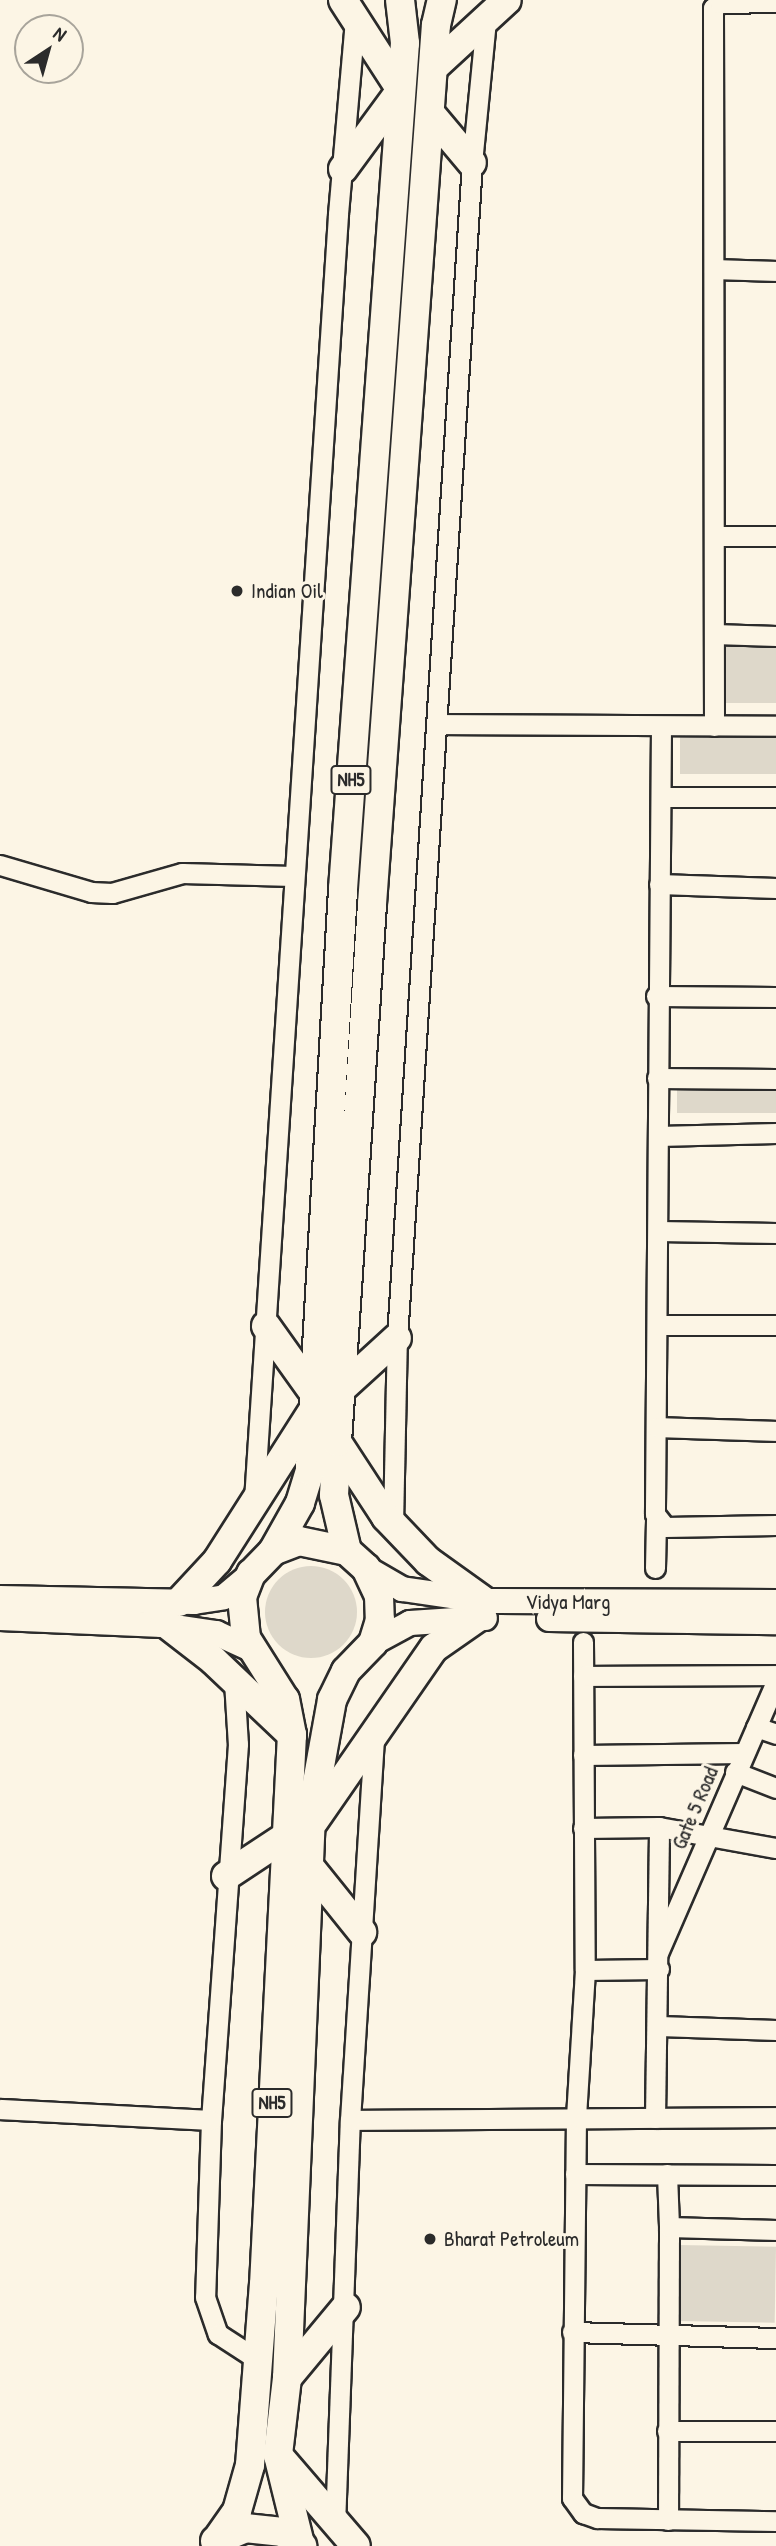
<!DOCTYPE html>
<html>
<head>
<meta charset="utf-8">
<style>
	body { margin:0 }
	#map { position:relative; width:776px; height:2546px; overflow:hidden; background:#fcf5e5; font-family:"Patrick Hand",sans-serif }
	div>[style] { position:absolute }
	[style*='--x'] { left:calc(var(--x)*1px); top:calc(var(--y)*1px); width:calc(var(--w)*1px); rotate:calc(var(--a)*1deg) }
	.green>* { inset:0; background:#ded8ca; transform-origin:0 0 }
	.round { border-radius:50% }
	.roads { filter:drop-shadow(2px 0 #2b2b2b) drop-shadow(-2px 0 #2b2b2b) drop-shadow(0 2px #2b2b2b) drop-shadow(0 -2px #2b2b2b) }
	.minor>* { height:19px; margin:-9.5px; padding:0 9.5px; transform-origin:9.5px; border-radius:9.5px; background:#fcf5e5 }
	.major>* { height:24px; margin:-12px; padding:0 12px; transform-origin:12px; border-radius:12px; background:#fcf5e5 }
	.highway>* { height:28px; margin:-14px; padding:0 14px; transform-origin:14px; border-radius:14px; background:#fcf5e5 }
	.dots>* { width:19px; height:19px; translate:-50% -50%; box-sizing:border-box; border:4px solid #fcf5e5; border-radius:50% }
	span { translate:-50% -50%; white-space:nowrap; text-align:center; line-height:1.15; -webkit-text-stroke:6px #fcf5e5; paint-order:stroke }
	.shield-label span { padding:2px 5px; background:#fcf5e5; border:2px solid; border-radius:5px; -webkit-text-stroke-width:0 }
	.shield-label { font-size:19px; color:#2b2b2b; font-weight:700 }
	.poi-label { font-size:21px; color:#2b2b2b }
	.left { translate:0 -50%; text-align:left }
	.street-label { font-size:21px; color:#2b2b2b }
	.north { position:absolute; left:14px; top:14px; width:70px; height:70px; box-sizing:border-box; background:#fcf5e5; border:2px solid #a8a49b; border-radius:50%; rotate:36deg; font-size:19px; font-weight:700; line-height:28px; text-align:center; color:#2b2b2b }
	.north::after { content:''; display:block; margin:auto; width:24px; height:32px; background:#2b2b2b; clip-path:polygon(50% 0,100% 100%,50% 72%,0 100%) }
</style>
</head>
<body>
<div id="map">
	<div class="green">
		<div style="left:725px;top:644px;width:51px;height:59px"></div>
		<div style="left:680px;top:729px;width:96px;height:45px"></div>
		<div style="left:677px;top:1084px;width:99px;height:29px"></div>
		<div class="round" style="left:265px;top:1566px;width:92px;height:92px"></div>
		<div style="left:678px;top:2245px;width:98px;height:76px;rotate:1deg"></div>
	</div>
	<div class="roads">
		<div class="minor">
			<div style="--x:714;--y:269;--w:62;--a:1.8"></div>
			<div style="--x:714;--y:536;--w:62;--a:0"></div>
			<div style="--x:714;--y:634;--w:62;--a:1.8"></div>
			<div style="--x:438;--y:724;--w:338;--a:0.3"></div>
			<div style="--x:661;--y:726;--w:788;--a:90.44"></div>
			<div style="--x:655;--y:1514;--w:16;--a:52"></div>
			<div style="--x:665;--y:1527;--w:111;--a:-1"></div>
			<div style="--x:714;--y:726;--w:718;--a:-90.08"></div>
			<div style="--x:713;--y:8;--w:9;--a:-36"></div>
			<div style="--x:720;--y:3;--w:56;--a:-1"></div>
			<div style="--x:663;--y:797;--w:113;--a:0"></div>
			<div style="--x:0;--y:865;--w:95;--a:16.5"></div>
			<div style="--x:91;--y:892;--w:21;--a:3"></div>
			<div style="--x:112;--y:893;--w:73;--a:-15.9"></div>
			<div style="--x:182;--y:873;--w:111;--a:1.5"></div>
			<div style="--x:659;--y:884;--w:117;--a:2"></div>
			<div style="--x:656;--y:996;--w:120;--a:0.5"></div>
			<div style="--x:657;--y:1078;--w:119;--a:0.5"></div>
			<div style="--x:658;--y:1136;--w:118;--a:-1.5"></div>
			<div style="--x:658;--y:1231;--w:118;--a:1"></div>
			<div style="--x:658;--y:1325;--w:118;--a:0"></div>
			<div style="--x:657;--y:1427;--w:119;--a:1.9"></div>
			<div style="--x:254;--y:1500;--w:1289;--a:-86.26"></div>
			<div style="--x:338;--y:214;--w:196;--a:-85"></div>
			<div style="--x:393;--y:1524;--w:186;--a:-88.8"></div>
			<div style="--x:397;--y:1338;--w:1177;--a:-86.35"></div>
			<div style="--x:472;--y:163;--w:145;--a:-84.4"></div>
			<div style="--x:655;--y:1568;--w:48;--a:-88.8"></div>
			<div style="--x:583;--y:1642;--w:328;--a:89.7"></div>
			<div style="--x:585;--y:1970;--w:147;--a:93.5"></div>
			<div style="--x:576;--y:2117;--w:381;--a:90.6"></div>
			<div style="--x:572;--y:2498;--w:19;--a:54"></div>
			<div style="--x:583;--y:2513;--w:15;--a:20"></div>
			<div style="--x:597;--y:2518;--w:179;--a:1"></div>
			<div style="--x:583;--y:1676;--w:193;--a:-0.3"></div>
			<div style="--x:234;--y:1681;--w:63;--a:86.4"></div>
			<div style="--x:238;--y:1744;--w:377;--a:94.1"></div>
			<div style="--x:211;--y:2120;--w:177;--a:91.9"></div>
			<div style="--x:205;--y:2297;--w:39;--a:71"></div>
			<div style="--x:218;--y:2334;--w:48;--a:33"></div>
			<div style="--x:756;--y:1727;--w:21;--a:19"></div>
			<div style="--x:583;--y:1755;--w:161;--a:-0.7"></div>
			<div style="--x:735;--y:1772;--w:44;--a:21.3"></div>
			<div style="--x:583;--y:1828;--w:76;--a:-0.8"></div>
			<div style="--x:659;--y:1827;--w:119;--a:10.2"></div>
			<div style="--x:658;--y:1953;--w:296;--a:-66.5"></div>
			<div style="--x:585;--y:1970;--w:74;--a:-0.8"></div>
			<div style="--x:659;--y:2026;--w:117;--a:2"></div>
			<div style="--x:0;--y:2109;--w:211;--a:3"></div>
			<div style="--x:655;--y:2118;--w:291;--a:-89.2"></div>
			<div style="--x:350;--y:2120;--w:426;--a:-0.4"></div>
			<div style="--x:575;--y:2174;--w:201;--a:0.3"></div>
			<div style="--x:667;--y:2174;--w:53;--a:87.8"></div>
			<div style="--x:572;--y:2332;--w:204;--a:1.7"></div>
			<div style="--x:667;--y:2431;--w:109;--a:0"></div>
			<div style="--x:668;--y:2520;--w:293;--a:-89.8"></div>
			<div style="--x:669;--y:2227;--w:107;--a:1.6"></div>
			<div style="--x:335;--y:2525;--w:405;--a:-87.9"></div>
			<div style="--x:350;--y:2120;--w:384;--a:-86.4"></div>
		</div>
		<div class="major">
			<div style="--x:366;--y:1568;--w:42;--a:30.3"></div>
			<div style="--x:402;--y:1589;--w:83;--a:8.3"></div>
			<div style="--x:484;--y:1601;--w:292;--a:0.2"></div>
			<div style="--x:0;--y:1598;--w:194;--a:1.2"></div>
			<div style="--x:194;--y:1602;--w:30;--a:-9"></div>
			<div style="--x:224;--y:1597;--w:35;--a:-40"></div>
			<div style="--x:0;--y:1618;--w:162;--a:2.5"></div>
			<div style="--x:162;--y:1625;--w:55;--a:8.4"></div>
			<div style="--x:216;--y:1633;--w:41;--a:24.7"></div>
			<div style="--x:549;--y:1619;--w:227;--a:0.8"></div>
			<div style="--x:373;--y:1643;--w:42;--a:-28.4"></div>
			<div style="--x:410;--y:1623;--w:75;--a:-3.8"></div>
		</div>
		<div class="highway">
			<div style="--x:433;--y:68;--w:100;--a:-42.6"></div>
			<div style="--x:430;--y:113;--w:65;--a:50"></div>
			<div style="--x:343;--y:169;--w:98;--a:-53.7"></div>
			<div style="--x:401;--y:90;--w:107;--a:-122.8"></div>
			<div style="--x:266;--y:1326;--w:77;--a:54.5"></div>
			<div style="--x:340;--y:1390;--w:77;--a:-42.4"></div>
			<div style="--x:337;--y:1442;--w:90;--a:56.8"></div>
			<div style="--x:386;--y:1517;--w:61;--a:46.3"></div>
			<div style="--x:428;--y:1561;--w:69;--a:35.5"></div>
			<div style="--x:273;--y:1551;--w:28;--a:-21"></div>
			<div style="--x:299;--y:1541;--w:49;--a:11.8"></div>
			<div style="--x:347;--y:1551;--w:25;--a:42"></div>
			<div style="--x:366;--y:1568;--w:31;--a:65"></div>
			<div style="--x:379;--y:1596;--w:24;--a:88"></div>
			<div style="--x:380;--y:1620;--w:24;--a:107"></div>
			<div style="--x:373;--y:1643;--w:39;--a:134"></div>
			<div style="--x:346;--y:1671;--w:32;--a:116"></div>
			<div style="--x:332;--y:1700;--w:117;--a:100.3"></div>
			<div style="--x:311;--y:1815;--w:564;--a:92.44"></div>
			<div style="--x:287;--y:2378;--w:78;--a:96.7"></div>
			<div style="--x:278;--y:2455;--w:92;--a:76.1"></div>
			<div style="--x:347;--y:1551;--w:57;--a:-103.1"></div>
			<div style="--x:334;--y:1495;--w:53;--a:-86.8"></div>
			<div style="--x:337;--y:1442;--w:539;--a:-86.28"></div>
			<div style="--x:372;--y:904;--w:881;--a:-85.84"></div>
			<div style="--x:436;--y:25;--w:26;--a:-77"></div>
			<div style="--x:179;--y:1602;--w:56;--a:-47.2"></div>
			<div style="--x:217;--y:1561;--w:177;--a:-57.5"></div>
			<div style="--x:169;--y:1626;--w:56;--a:37.7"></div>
			<div style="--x:213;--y:1660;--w:109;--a:43.5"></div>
			<div style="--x:314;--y:1821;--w:211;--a:-55.3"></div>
			<div style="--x:434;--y:1648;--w:52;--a:-34.9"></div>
			<div style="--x:309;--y:1866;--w:85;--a:51.2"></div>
			<div style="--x:226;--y:1876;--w:71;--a:-33.5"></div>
			<div style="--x:287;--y:2378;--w:92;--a:-50.3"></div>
			<div style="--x:282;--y:2460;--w:113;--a:49.3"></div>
			<div style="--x:218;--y:2538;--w:33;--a:-55"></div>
			<div style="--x:237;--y:2511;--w:48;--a:-74.2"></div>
			<div style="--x:250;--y:2465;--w:181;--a:-85.6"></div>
			<div style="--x:264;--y:2285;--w:551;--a:-87.09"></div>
			<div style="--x:292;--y:1735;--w:36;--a:-101"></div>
			<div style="--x:285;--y:1700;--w:73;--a:-122.2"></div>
			<div style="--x:246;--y:1638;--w:41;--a:-95.6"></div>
			<div style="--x:242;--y:1597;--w:25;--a:-69"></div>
			<div style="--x:251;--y:1574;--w:32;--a:-46"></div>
			<div style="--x:273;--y:1551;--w:55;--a:-60.6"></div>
			<div style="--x:300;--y:1503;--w:34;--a:-73"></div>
			<div style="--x:310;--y:1471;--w:583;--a:-86.75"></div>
			<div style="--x:343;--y:889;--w:848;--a:-85.81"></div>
			<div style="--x:405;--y:43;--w:43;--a:-96.6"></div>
			<div style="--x:215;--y:2541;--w:33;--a:-23"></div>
			<div style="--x:245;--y:2528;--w:38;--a:6"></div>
			<div style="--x:283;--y:2532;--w:24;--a:36"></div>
		</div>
	</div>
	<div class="dots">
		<div style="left:237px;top:591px;background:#2b2b2b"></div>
		<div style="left:430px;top:2239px;background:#2b2b2b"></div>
	</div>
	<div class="shield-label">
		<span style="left:351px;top:780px">NH5</span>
		<span style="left:272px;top:2103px">NH5</span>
	</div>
	<div class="poi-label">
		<span class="left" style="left:251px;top:591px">Indian Oil</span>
		<span class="left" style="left:444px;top:2239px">Bharat Petroleum</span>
	</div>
	<div class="street-label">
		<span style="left:568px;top:1602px">Vidya Marg</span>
		<span style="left:695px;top:1808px;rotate:-67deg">Gate 5 Road</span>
	</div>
	<div class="north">N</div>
</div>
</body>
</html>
